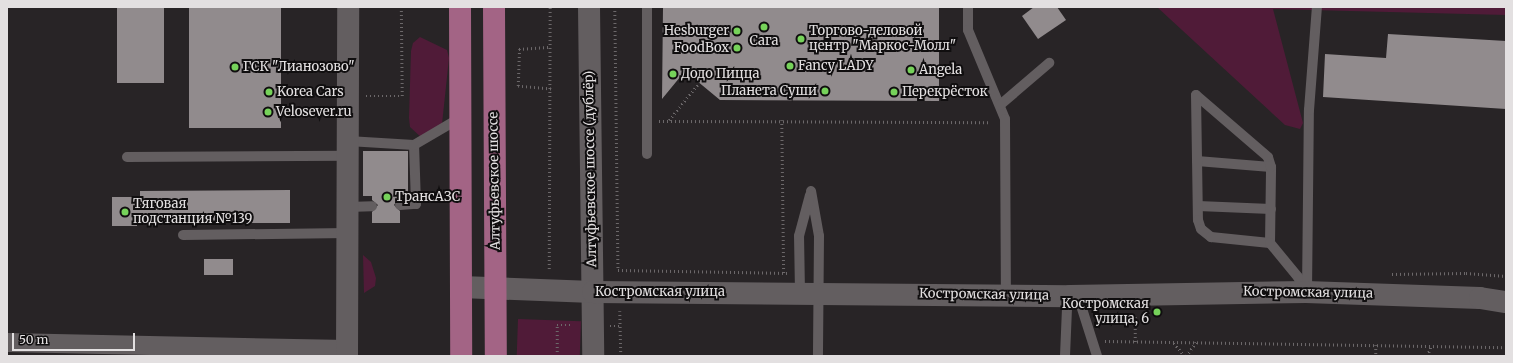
<!DOCTYPE html>
<html>
<head>
<meta charset="utf-8">
<style>
	body { margin:0 }
	#map { position:relative; width:1513px; height:363px; overflow:hidden; background:#282426; font-family:Merriweather,serif }
	div>[style] { position:absolute }
	[style*='--x'] { left:calc(var(--x)*1px); top:calc(var(--y)*1px); width:calc(var(--w)*1px); rotate:calc(var(--a)*1deg) }
	.green>* { inset:0; background:#501b38; transform-origin:0 0 }
	.building>* { inset:0; background:#918b8d; transform-origin:0 0 }
	.path>* { height:2.5px; margin-top:-1.25px; transform-origin:0; background:repeating-linear-gradient(90deg,#6c686a 0 1px,transparent 0 4px) }
	.lane>* { height:10px; margin:-5px; padding:0 5px; transform-origin:5px; border-radius:5px; background:#635e60 }
	.street>* { height:19px; margin:-9.5px; padding:0 9.5px; transform-origin:9.5px; border-radius:9.5px; background:#635e60 }
	.secondary>* { height:22px; margin:-11px; padding:0 11px; transform-origin:11px; border-radius:11px; background:#635e60 }
	.primary>* { height:22px; margin:-11px; padding:0 11px; transform-origin:11px; border-radius:11px; background:#a36485 }
	.dots>* { width:11px; height:11px; translate:-50% -50%; box-sizing:border-box; border:2px solid #100e0f; border-radius:50% }
	span { translate:-50% -50%; white-space:nowrap; text-align:center; line-height:1.15; -webkit-text-stroke:4px #100e0f; paint-order:stroke }
	.poi-label { font-size:13px; color:#e3e0e1 }
	.right { translate:-100% -50%; text-align:right }
	.left { translate:0 -50%; text-align:left }
	.street-label { font-size:13px; color:#e3e0e1 }
	.frame { position:absolute; inset:0; border:8px solid #e3e0e1; pointer-events:none }
	.scale { position:absolute; left:12px; top:333px; width:123px; height:18px; box-sizing:border-box; border:2px solid #e3e0e1; border-top:0; padding-left:5px; font-size:12px; line-height:14px; white-space:nowrap; color:#e3e0e1; -webkit-text-stroke:3px #100e0f; paint-order:stroke }
</style>
</head>
<body>
<div id="map">
	<div class="green">
		<div style="clip-path:polygon(1157px 7px,1506px 7px,1506px 15px,1273px 9px,1303px 123px,1300px 129px,1285px 125px)"></div>
		<div style="clip-path:polygon(420px 37px,447px 50px,449px 58px,442px 124px,423px 139px,410px 127px,409px 118px,411px 51px,413px 43px)"></div>
		<div style="clip-path:polygon(363px 255px,371px 262px,376px 278px,375px 286px,364px 293px)"></div>
		<div style="left:518px;top:319px;width:63px;height:37px;rotate:2deg"></div>
	</div>
	<div class="building">
		<div style="left:117px;top:7px;width:47px;height:76px"></div>
		<div style="left:189px;top:7px;width:92px;height:121px"></div>
		<div style="clip-path:polygon(663px 7px,939px 7px,939px 101px,720px 100px,685px 71px,662px 99px)"></div>
		<div style="clip-path:polygon(1034px 7px,1057px 7px,1066px 20px,1038px 39px,1022px 16px)"></div>
		<div style="clip-path:polygon(1388px 34px,1506px 41px,1506px 109px,1323px 97px,1325px 54px,1386px 58px)"></div>
		<div style="clip-path:polygon(363px 151px,408px 151px,408px 196px,400px 196px,394px 205px,400px 211px,400px 223px,372px 223px,372px 212px,378px 205px,372px 200px,372px 196px,363px 196px)"></div>
		<div style="clip-path:polygon(290px 190px,290px 223px,137px 223px,137px 226px,112px 226px,112px 197px,140px 197px,140px 191px)"></div>
		<div style="left:204px;top:259px;width:29px;height:16px"></div>
	</div>
	<div class="path">
		<div style="--x:615;--y:7;--w:263;--a:89.3"></div>
		<div style="--x:551;--y:89;--w:33;--a:-175"></div>
		<div style="--x:518;--y:86;--w:37;--a:-88"></div>
		<div style="--x:519;--y:49;--w:32;--a:-4"></div>
		<div style="--x:366;--y:96;--w:36;--a:0"></div>
		<div style="--x:402;--y:96;--w:89;--a:-90.6"></div>
		<div style="--x:669;--y:120;--w:48;--a:-51"></div>
		<div style="--x:782;--y:120;--w:153;--a:89.3"></div>
		<div style="--x:659;--y:121;--w:331;--a:0.2"></div>
		<div style="--x:549;--y:269;--w:262;--a:-89.8"></div>
		<div style="--x:618;--y:270;--w:169;--a:1"></div>
		<div style="--x:1392;--y:274;--w:74;--a:-0.8"></div>
		<div style="--x:1466;--y:273;--w:40;--a:4.3"></div>
		<div style="--x:620;--y:311;--w:45;--a:88.7"></div>
		<div style="--x:610;--y:326;--w:11;--a:0"></div>
		<div style="--x:1105;--y:341;--w:401;--a:0.9"></div>
		<div style="--x:1135;--y:342;--w:28;--a:-90"></div>
		<div style="--x:1174;--y:343;--w:17;--a:50"></div>
		<div style="--x:1376;--y:345;--w:11;--a:90"></div>
		<div style="--x:557;--y:356;--w:31;--a:-90"></div>
		<div style="--x:557;--y:325;--w:16;--a:0"></div>
		<div style="--x:1186;--y:356;--w:17;--a:-54"></div>
		<div style="--x:1427;--y:356;--w:11;--a:-68"></div>
	</div>
	<div class="lane">
		<div style="--x:647;--y:7;--w:147;--a:90"></div>
		<div style="--x:968;--y:7;--w:23;--a:90"></div>
		<div style="--x:968;--y:30;--w:96;--a:67.4"></div>
		<div style="--x:1005;--y:119;--w:176;--a:89.7"></div>
		<div style="--x:1000;--y:105;--w:65;--a:-40.6"></div>
		<div style="--x:348;--y:141;--w:66;--a:3.5"></div>
		<div style="--x:127;--y:157;--w:221;--a:-0.3"></div>
		<div style="--x:1197;--y:161;--w:74;--a:4.6"></div>
		<div style="--x:811;--y:191;--w:46;--a:79.9"></div>
		<div style="--x:819;--y:236;--w:120;--a:90.5"></div>
		<div style="--x:400;--y:205;--w:16;--a:-4"></div>
		<div style="--x:416;--y:204;--w:59;--a:-91.9"></div>
		<div style="--x:414;--y:145;--w:53;--a:-30.4"></div>
		<div style="--x:1198;--y:206;--w:73;--a:2.4"></div>
		<div style="--x:348;--y:207;--w:24;--a:-2"></div>
		<div style="--x:183;--y:235;--w:165;--a:-0.7"></div>
		<div style="--x:1270;--y:243;--w:76;--a:-89.2"></div>
		<div style="--x:1271;--y:167;--w:10;--a:-107"></div>
		<div style="--x:1268;--y:157;--w:95;--a:-139.3"></div>
		<div style="--x:1196;--y:95;--w:125;--a:89.1"></div>
		<div style="--x:1198;--y:220;--w:9;--a:72"></div>
		<div style="--x:1201;--y:229;--w:13;--a:39"></div>
		<div style="--x:1211;--y:237;--w:59;--a:5.8"></div>
		<div style="--x:1270;--y:243;--w:44;--a:50.5"></div>
		<div style="--x:1298;--y:277;--w:17;--a:62"></div>
		<div style="--x:800;--y:292;--w:56;--a:-91"></div>
		<div style="--x:799;--y:236;--w:42;--a:-75"></div>
		<div style="--x:1307;--y:292;--w:182;--a:-89.4"></div>
		<div style="--x:1309;--y:110;--w:103;--a:-85.6"></div>
		<div style="--x:1078;--y:296;--w:63;--a:72.4"></div>
		<div style="--x:1065;--y:356;--w:48;--a:-87.6"></div>
		<div style="--x:1067;--y:308;--w:12;--a:-76"></div>
	</div>
	<div class="street">
		<div style="--x:7;--y:342;--w:340;--a:1.2"></div>
	</div>
	<div class="secondary">
		<div style="--x:589;--y:7;--w:349;--a:89.3"></div>
		<div style="--x:461;--y:287;--w:132;--a:2.2"></div>
		<div style="--x:593;--y:292;--w:477;--a:0.5"></div>
		<div style="--x:1070;--y:296;--w:236;--a:-1"></div>
		<div style="--x:1306;--y:292;--w:174;--a:2"></div>
		<div style="--x:1480;--y:298;--w:26;--a:9"></div>
		<div style="--x:347;--y:356;--w:349;--a:-89.8"></div>
	</div>
	<div class="primary">
		<div style="--x:460;--y:7;--w:349;--a:89.8"></div>
		<div style="--x:494;--y:7;--w:349;--a:89.7"></div>
	</div>
	<div class="dots">
		<div style="left:764px;top:27px;background:#76d25a"></div>
		<div style="left:737px;top:31px;background:#76d25a"></div>
		<div style="left:801px;top:39px;background:#76d25a"></div>
		<div style="left:737px;top:48px;background:#76d25a"></div>
		<div style="left:790px;top:66px;background:#76d25a"></div>
		<div style="left:235px;top:67px;background:#76d25a"></div>
		<div style="left:911px;top:70px;background:#76d25a"></div>
		<div style="left:673px;top:74px;background:#76d25a"></div>
		<div style="left:825px;top:91px;background:#76d25a"></div>
		<div style="left:269px;top:92px;background:#76d25a"></div>
		<div style="left:894px;top:92px;background:#76d25a"></div>
		<div style="left:268px;top:112px;background:#76d25a"></div>
		<div style="left:387px;top:197px;background:#76d25a"></div>
		<div style="left:125px;top:212px;background:#76d25a"></div>
		<div style="left:1157px;top:312px;background:#76d25a"></div>
	</div>
	<div class="poi-label">
		<span class="right" style="left:729px;top:31px">Hesburger</span>
		<span class="left" style="left:809px;top:39px">Торгово-деловой<br>центр "Маркос-Молл"</span>
		<span style="left:764px;top:41px">Сага</span>
		<span class="right" style="left:729px;top:48px">FoodBox</span>
		<span class="left" style="left:798px;top:66px">Fancy LADY</span>
		<span class="left" style="left:243px;top:67px">ГСК "Лианозово"</span>
		<span class="left" style="left:919px;top:70px">Angela</span>
		<span class="left" style="left:681px;top:74px">Додо Пицца</span>
		<span class="right" style="left:817px;top:91px">Планета Суши</span>
		<span class="left" style="left:277px;top:92px">Korea Cars</span>
		<span class="left" style="left:902px;top:92px">Перекрёсток</span>
		<span class="left" style="left:276px;top:112px">Velosever.ru</span>
		<span class="left" style="left:395px;top:197px">ТрансАЗС</span>
		<span class="left" style="left:133px;top:212px">Тяговая<br>подстанция №139</span>
		<span class="right" style="left:1149px;top:312px">Костромская<br>улица, 6</span>
	</div>
	<div class="street-label">
		<span style="left:591px;top:169px;rotate:-91deg">Алтуфьевское шоссе (дублёр)</span>
		<span style="left:495px;top:181px;rotate:-91deg">Алтуфьевское шоссе</span>
		<span style="left:660px;top:292px">Костромская улица</span>
		<span style="left:1308px;top:293px;rotate:1deg">Костромская улица</span>
		<span style="left:984px;top:295px;rotate:1deg">Костромская улица</span>
	</div>
	<div class="frame"></div>
	<div class="scale">50 m</div>
</div>
</body>
</html>
